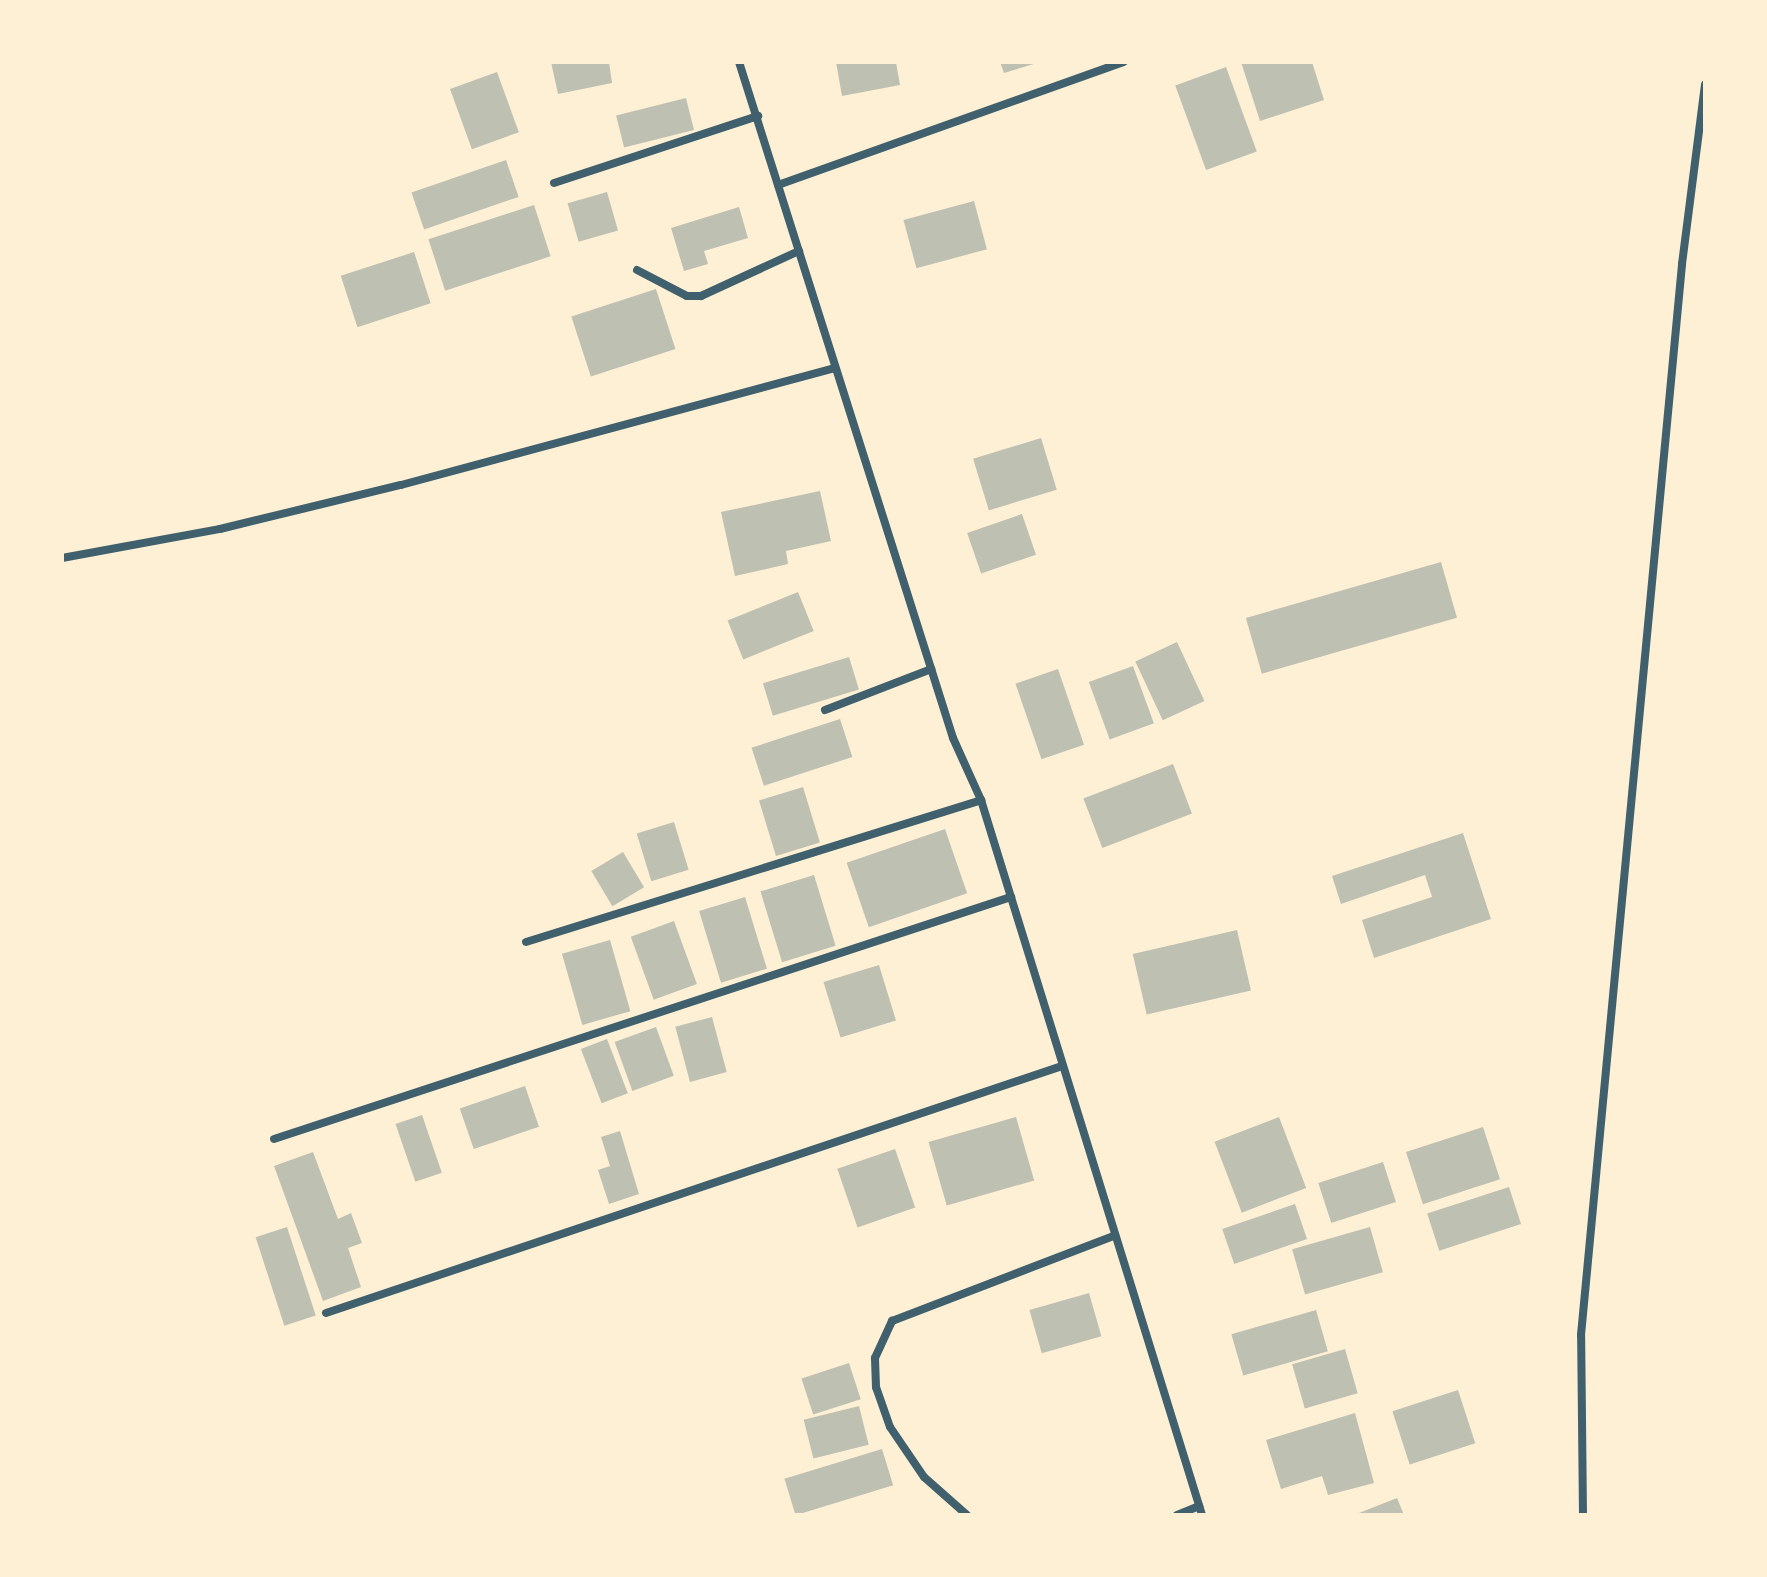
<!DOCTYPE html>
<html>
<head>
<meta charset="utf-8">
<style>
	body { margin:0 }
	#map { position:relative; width:1767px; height:1577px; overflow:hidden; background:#fdf0d5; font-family:Montserrat,sans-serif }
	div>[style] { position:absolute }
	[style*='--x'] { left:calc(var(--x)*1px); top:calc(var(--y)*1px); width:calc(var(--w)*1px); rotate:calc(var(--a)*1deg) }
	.building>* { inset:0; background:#bec0b2; transform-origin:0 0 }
	.minor>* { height:8px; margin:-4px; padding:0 4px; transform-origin:4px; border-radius:4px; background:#3f606c }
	span { translate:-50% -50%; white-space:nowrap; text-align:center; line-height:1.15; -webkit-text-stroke:8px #fdf0d5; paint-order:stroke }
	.frame { position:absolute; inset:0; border:64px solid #fdf0d5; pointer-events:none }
</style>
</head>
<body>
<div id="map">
	<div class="building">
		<div style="clip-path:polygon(551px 62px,609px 62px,612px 83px,558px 94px)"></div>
		<div style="clip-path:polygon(836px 62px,896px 62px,900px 85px,842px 96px)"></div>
		<div style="clip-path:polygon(1000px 62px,1037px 62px,1037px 63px,1004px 73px)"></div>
		<div style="clip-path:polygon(1241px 62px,1312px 62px,1324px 100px,1260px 121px)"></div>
		<div style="left:1226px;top:67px;width:90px;height:54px;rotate:70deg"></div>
		<div style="left:497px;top:72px;width:64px;height:50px;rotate:70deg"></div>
		<div style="left:686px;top:98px;width:33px;height:72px;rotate:76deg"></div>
		<div style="left:506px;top:160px;width:39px;height:100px;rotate:71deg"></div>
		<div style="left:607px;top:192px;width:40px;height:41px;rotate:74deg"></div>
		<div style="left:974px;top:201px;width:50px;height:73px;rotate:75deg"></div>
		<div style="left:534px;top:205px;width:54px;height:111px;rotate:72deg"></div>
		<div style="clip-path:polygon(739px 207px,748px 238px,704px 251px,708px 264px,684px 271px,671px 228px)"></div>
		<div style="left:414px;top:252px;width:54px;height:77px;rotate:72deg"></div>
		<div style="left:656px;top:289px;width:63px;height:89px;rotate:72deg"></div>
		<div style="left:1041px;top:438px;width:54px;height:71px;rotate:73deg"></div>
		<div style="clip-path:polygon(820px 491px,831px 541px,786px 551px,788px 564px,735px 576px,721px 512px)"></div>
		<div style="left:1022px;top:514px;width:43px;height:58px;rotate:71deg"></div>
		<div style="left:1441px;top:562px;width:58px;height:203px;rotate:74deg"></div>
		<div style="left:798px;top:592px;width:42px;height:76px;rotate:68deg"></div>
		<div style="left:1177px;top:642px;width:65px;height:46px;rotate:65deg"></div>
		<div style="left:849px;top:657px;width:34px;height:90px;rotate:73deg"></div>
		<div style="left:1133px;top:666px;width:61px;height:47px;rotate:70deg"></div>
		<div style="left:1058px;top:669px;width:80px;height:45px;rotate:71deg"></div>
		<div style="left:840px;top:719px;width:40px;height:93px;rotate:72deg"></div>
		<div style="left:1173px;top:764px;width:53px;height:96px;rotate:69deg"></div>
		<div style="left:803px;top:787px;width:58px;height:46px;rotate:73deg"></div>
		<div style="left:674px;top:822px;width:50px;height:39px;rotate:73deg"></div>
		<div style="left:945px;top:829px;width:68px;height:104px;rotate:71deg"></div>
		<div style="clip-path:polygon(1463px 833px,1491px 919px,1374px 958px,1362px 920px,1432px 897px,1425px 875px,1341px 904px,1332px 876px)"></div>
		<div style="left:623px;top:852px;width:41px;height:37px;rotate:59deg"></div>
		<div style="left:814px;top:875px;width:74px;height:56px;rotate:73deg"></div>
		<div style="left:745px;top:897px;width:75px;height:48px;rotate:73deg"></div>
		<div style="left:674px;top:921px;width:67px;height:46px;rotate:70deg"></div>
		<div style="left:1237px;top:930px;width:62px;height:107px;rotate:77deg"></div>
		<div style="left:610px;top:940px;width:74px;height:50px;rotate:74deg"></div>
		<div style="left:879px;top:965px;width:58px;height:58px;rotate:73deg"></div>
		<div style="left:712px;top:1017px;width:57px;height:38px;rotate:75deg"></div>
		<div style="left:656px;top:1027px;width:52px;height:44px;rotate:70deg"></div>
		<div style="left:607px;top:1039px;width:58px;height:28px;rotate:69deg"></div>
		<div style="left:525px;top:1086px;width:43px;height:69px;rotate:71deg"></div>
		<div style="left:422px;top:1115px;width:61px;height:28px;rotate:71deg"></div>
		<div style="left:1016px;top:1117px;width:66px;height:91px;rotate:74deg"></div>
		<div style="left:1279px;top:1117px;width:76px;height:69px;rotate:69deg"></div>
		<div style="left:1483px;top:1127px;width:55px;height:81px;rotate:72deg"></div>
		<div style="clip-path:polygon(620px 1131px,639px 1194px,609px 1204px,598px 1170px,610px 1166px,601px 1137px)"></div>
		<div style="left:895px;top:1149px;width:62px;height:61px;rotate:71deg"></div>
		<div style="clip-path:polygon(313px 1152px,338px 1219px,351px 1213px,362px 1243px,348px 1248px,361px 1287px,323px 1301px,274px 1166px)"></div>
		<div style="left:1383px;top:1162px;width:42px;height:68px;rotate:72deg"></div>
		<div style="left:1509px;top:1187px;width:39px;height:86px;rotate:72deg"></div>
		<div style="left:1295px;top:1204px;width:37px;height:77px;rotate:71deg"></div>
		<div style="left:287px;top:1227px;width:93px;height:33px;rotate:72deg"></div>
		<div style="left:1370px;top:1227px;width:47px;height:81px;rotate:74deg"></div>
		<div style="left:1089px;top:1293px;width:45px;height:62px;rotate:74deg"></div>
		<div style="left:1316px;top:1310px;width:43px;height:88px;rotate:74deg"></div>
		<div style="left:1345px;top:1349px;width:46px;height:55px;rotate:74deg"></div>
		<div style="left:849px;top:1363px;width:38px;height:50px;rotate:72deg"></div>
		<div style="left:1458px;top:1390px;width:56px;height:69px;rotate:72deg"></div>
		<div style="left:859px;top:1406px;width:40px;height:57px;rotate:76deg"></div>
		<div style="clip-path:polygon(1355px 1413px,1374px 1483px,1328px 1495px,1322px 1476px,1281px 1489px,1266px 1440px)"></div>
		<div style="left:882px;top:1449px;width:38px;height:102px;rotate:73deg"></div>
		<div style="clip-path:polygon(1397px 1498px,1404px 1515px,1354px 1515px)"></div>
	</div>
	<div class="minor">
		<div style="--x:739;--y:62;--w:709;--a:72.43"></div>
		<div style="--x:953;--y:738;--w:68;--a:65.7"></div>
		<div style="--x:981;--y:800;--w:748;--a:72.82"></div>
		<div style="--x:554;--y:183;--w:215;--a:-18.2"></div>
		<div style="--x:778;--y:185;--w:367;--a:-19.6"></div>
		<div style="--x:637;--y:270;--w:56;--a:27.5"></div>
		<div style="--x:687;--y:296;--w:14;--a:0"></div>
		<div style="--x:701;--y:296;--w:108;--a:-24.7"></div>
		<div style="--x:62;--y:558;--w:161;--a:-10.4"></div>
		<div style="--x:220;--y:529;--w:186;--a:-13.7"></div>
		<div style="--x:401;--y:485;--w:449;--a:-15.1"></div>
		<div style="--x:825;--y:710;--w:114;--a:-21.1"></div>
		<div style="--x:526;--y:942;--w:477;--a:-17.3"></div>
		<div style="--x:274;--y:1139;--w:776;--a:-18.18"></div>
		<div style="--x:326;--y:1313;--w:776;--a:-18.55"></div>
		<div style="--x:967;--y:1515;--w:57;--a:-138.5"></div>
		<div style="--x:924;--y:1477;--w:60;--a:-124.2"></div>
		<div style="--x:890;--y:1427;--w:42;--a:-109.3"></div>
		<div style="--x:876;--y:1387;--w:29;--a:-92"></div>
		<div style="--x:875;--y:1358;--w:41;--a:-65.3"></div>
		<div style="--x:892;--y:1321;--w:238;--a:-21"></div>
		<div style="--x:1177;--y:1515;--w:24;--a:-22"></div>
		<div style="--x:1583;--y:1515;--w:180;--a:-90.6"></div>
		<div style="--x:1581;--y:1335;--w:1076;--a:-84.61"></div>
		<div style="--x:1682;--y:264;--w:181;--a:-82.7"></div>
	</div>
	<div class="frame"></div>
</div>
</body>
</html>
